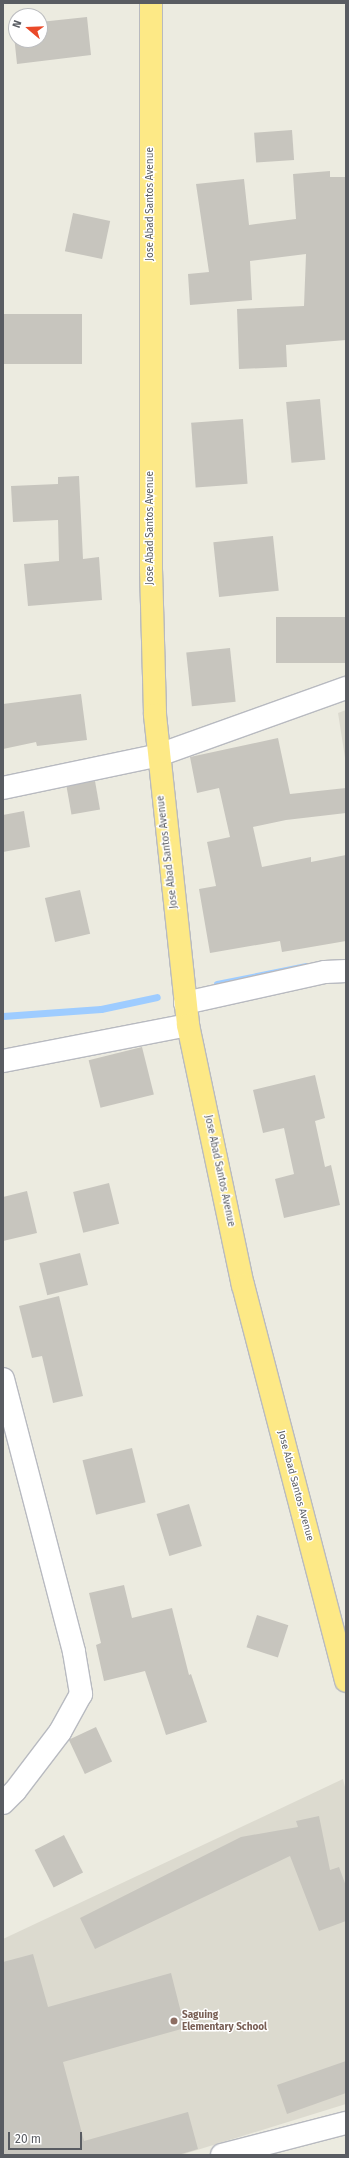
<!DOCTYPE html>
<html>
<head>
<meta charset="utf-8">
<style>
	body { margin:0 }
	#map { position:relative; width:349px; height:2158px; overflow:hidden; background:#ecebe0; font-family:"Fira Sans",sans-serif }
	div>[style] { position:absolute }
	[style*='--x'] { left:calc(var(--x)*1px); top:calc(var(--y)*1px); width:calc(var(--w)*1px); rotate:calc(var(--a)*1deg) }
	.education>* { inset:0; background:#dcdacf }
	.stream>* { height:7px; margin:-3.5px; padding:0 3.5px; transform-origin:3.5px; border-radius:3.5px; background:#9eccff }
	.building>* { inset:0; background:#c7c5be; transform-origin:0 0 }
	.roads { filter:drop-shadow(1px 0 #b8bac0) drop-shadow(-1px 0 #b8bac0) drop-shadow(0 1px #b8bac0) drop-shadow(0 -1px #b8bac0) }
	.street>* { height:22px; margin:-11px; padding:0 11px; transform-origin:11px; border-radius:11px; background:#fff }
	.secondary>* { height:22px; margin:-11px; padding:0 11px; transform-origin:11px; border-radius:11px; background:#fff }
	.highway>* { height:22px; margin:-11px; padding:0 11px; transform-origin:11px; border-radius:11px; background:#fde986 }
	.dots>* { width:11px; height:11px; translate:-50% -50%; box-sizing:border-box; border:2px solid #fff; border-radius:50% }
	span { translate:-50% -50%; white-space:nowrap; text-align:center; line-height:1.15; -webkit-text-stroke:3px #fff; paint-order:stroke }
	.street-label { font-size:10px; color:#595c62 }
	.education-label { font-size:10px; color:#785e54; font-weight:700 }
	.left { translate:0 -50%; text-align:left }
	.frame { position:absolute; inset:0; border:4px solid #595c62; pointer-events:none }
	.north { position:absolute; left:8px; top:8px; width:40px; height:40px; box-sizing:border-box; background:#fff; border:1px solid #bdbec0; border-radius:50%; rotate:289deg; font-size:11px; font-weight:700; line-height:16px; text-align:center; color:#595c62 }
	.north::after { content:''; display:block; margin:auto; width:14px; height:18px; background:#ea4929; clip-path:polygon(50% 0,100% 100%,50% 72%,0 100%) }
	.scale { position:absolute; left:8px; top:2132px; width:74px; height:18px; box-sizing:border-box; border:2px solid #595c62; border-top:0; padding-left:5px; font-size:12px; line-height:14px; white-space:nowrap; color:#595c62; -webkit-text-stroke:3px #fff; paint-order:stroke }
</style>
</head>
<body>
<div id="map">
	<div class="education">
		<div style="clip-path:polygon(346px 710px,346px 764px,338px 713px)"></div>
		<div style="clip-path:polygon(343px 1779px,346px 1791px,346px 2104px,181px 2155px,3px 2155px,3px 1939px)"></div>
	</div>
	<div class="stream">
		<div style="--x:217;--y:984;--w:91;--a:-11.4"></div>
		<div style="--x:3;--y:1016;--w:98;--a:-4.1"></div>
		<div style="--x:101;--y:1009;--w:57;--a:-12.1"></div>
	</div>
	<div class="building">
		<div style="clip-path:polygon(87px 17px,91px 55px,17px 64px,13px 26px,16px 25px,16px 40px,40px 40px,40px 22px)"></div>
		<div style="left:292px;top:130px;width:30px;height:38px;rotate:86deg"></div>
		<div style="clip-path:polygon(330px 171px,330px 177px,346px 177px,346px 340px,286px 345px,287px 367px,239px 369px,237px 309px,304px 306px,306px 254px,250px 261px,252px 300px,190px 305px,188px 274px,209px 272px,196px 184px,244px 179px,249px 225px,296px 219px,293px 174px)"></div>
		<div style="left:73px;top:213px;width:38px;height:39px;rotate:12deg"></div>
		<div style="left:82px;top:314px;width:50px;height:79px;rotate:90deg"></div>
		<div style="left:320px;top:399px;width:61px;height:34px;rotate:85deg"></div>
		<div style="left:243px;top:419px;width:65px;height:52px;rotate:86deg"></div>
		<div style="clip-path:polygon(79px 476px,83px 559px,99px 557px,102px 600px,28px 606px,24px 564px,59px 561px,58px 520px,13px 522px,11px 486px,58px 484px,58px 477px)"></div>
		<div style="left:273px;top:536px;width:55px;height:60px;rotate:84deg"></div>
		<div style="left:346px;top:617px;width:46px;height:70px;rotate:90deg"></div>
		<div style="left:230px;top:648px;width:54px;height:44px;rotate:84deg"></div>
		<div style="clip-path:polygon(81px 694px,87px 740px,37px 746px,36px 742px,3px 749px,3px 704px)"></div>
		<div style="clip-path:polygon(278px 738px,290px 794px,346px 788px,346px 813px,286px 820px,253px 827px,262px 867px,311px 857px,311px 862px,346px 855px,346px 941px,282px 952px,280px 941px,210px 953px,199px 889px,216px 886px,207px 842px,230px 837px,219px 788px,197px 793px,190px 757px)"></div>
		<div style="left:95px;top:781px;width:29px;height:29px;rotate:80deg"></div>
		<div style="clip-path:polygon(24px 811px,30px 847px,3px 852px,3px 815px)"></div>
		<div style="left:80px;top:890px;width:45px;height:36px;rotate:77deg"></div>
		<div style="left:142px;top:1047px;width:49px;height:55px;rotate:76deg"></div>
		<div style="clip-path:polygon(315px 1075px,325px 1118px,315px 1121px,325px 1167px,331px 1165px,340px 1205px,284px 1218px,275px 1179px,294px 1174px,284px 1128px,263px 1133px,253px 1090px)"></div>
		<div style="left:109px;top:1183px;width:42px;height:37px;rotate:76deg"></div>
		<div style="clip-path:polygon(27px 1191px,37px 1233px,3px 1241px,3px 1197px)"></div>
		<div style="left:80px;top:1253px;width:33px;height:42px;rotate:76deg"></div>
		<div style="clip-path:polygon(59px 1296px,83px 1396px,53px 1403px,42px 1356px,32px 1358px,19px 1306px)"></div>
		<div style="left:132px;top:1448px;width:56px;height:51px;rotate:76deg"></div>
		<div style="left:189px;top:1504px;width:44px;height:34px;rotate:73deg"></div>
		<div style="clip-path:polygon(124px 1585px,132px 1618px,172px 1608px,189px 1675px,191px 1674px,207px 1722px,166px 1735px,145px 1671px,104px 1681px,96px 1645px,101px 1643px,89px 1593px)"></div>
		<div style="left:257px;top:1615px;width:33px;height:34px;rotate:18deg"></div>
		<div style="left:96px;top:1727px;width:38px;height:30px;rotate:65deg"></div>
		<div style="clip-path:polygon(319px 1816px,330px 1870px,339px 1867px,346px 1886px,346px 1921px,319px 1931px,290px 1856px,95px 1949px,80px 1918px,241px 1837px,298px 1827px,296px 1821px)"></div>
		<div style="left:64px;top:1835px;width:42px;height:33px;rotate:63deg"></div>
		<div style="clip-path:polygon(33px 1954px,48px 2007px,171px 1973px,185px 2028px,63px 2062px,84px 2141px,188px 2112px,198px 2149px,178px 2155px,3px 2155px,3px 1962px)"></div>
		<div style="clip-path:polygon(346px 2061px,346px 2093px,287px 2114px,277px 2085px)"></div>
	</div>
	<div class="roads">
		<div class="street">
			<div style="--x:185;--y:1003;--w:143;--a:-12.5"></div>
			<div style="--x:325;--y:972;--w:21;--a:-3"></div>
			<div style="--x:3;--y:1061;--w:188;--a:-11"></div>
			<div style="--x:3;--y:1379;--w:282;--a:75.4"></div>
			<div style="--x:74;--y:1652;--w:43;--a:80.5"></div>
			<div style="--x:81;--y:1694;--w:43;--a:118.9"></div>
			<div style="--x:60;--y:1732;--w:74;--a:127.3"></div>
			<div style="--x:15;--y:1791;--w:17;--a:135"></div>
			<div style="--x:222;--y:2155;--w:128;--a:-14.5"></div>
		</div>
		<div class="secondary">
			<div style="--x:3;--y:788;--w:159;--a:-11.9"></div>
			<div style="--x:159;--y:755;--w:199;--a:-19.7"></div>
		</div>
		<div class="highway">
			<div style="--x:151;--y:3;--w:566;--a:90"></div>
			<div style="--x:151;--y:569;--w:146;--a:88.4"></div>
			<div style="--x:155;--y:715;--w:312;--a:83.9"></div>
			<div style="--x:188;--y:1025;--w:266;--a:78.1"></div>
			<div style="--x:243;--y:1285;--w:409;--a:75.4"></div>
		</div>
	</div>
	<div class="dots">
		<div style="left:174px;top:2021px;background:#8d6e63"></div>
	</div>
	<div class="street-label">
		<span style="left:151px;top:204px;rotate:-90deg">Jose Abad Santos Avenue</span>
		<span style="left:151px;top:528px;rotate:-90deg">Jose Abad Santos Avenue</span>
		<span style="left:168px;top:852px;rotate:-97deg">Jose Abad Santos Avenue</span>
		<span style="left:219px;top:1171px;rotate:78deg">Jose Abad Santos Avenue</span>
		<span style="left:295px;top:1486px;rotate:75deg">Jose Abad Santos Avenue</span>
	</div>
	<div class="education-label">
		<span class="left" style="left:182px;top:2021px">Saguing<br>Elementary School</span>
	</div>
	<div class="frame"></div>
	<div class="north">N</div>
	<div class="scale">20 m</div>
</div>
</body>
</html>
